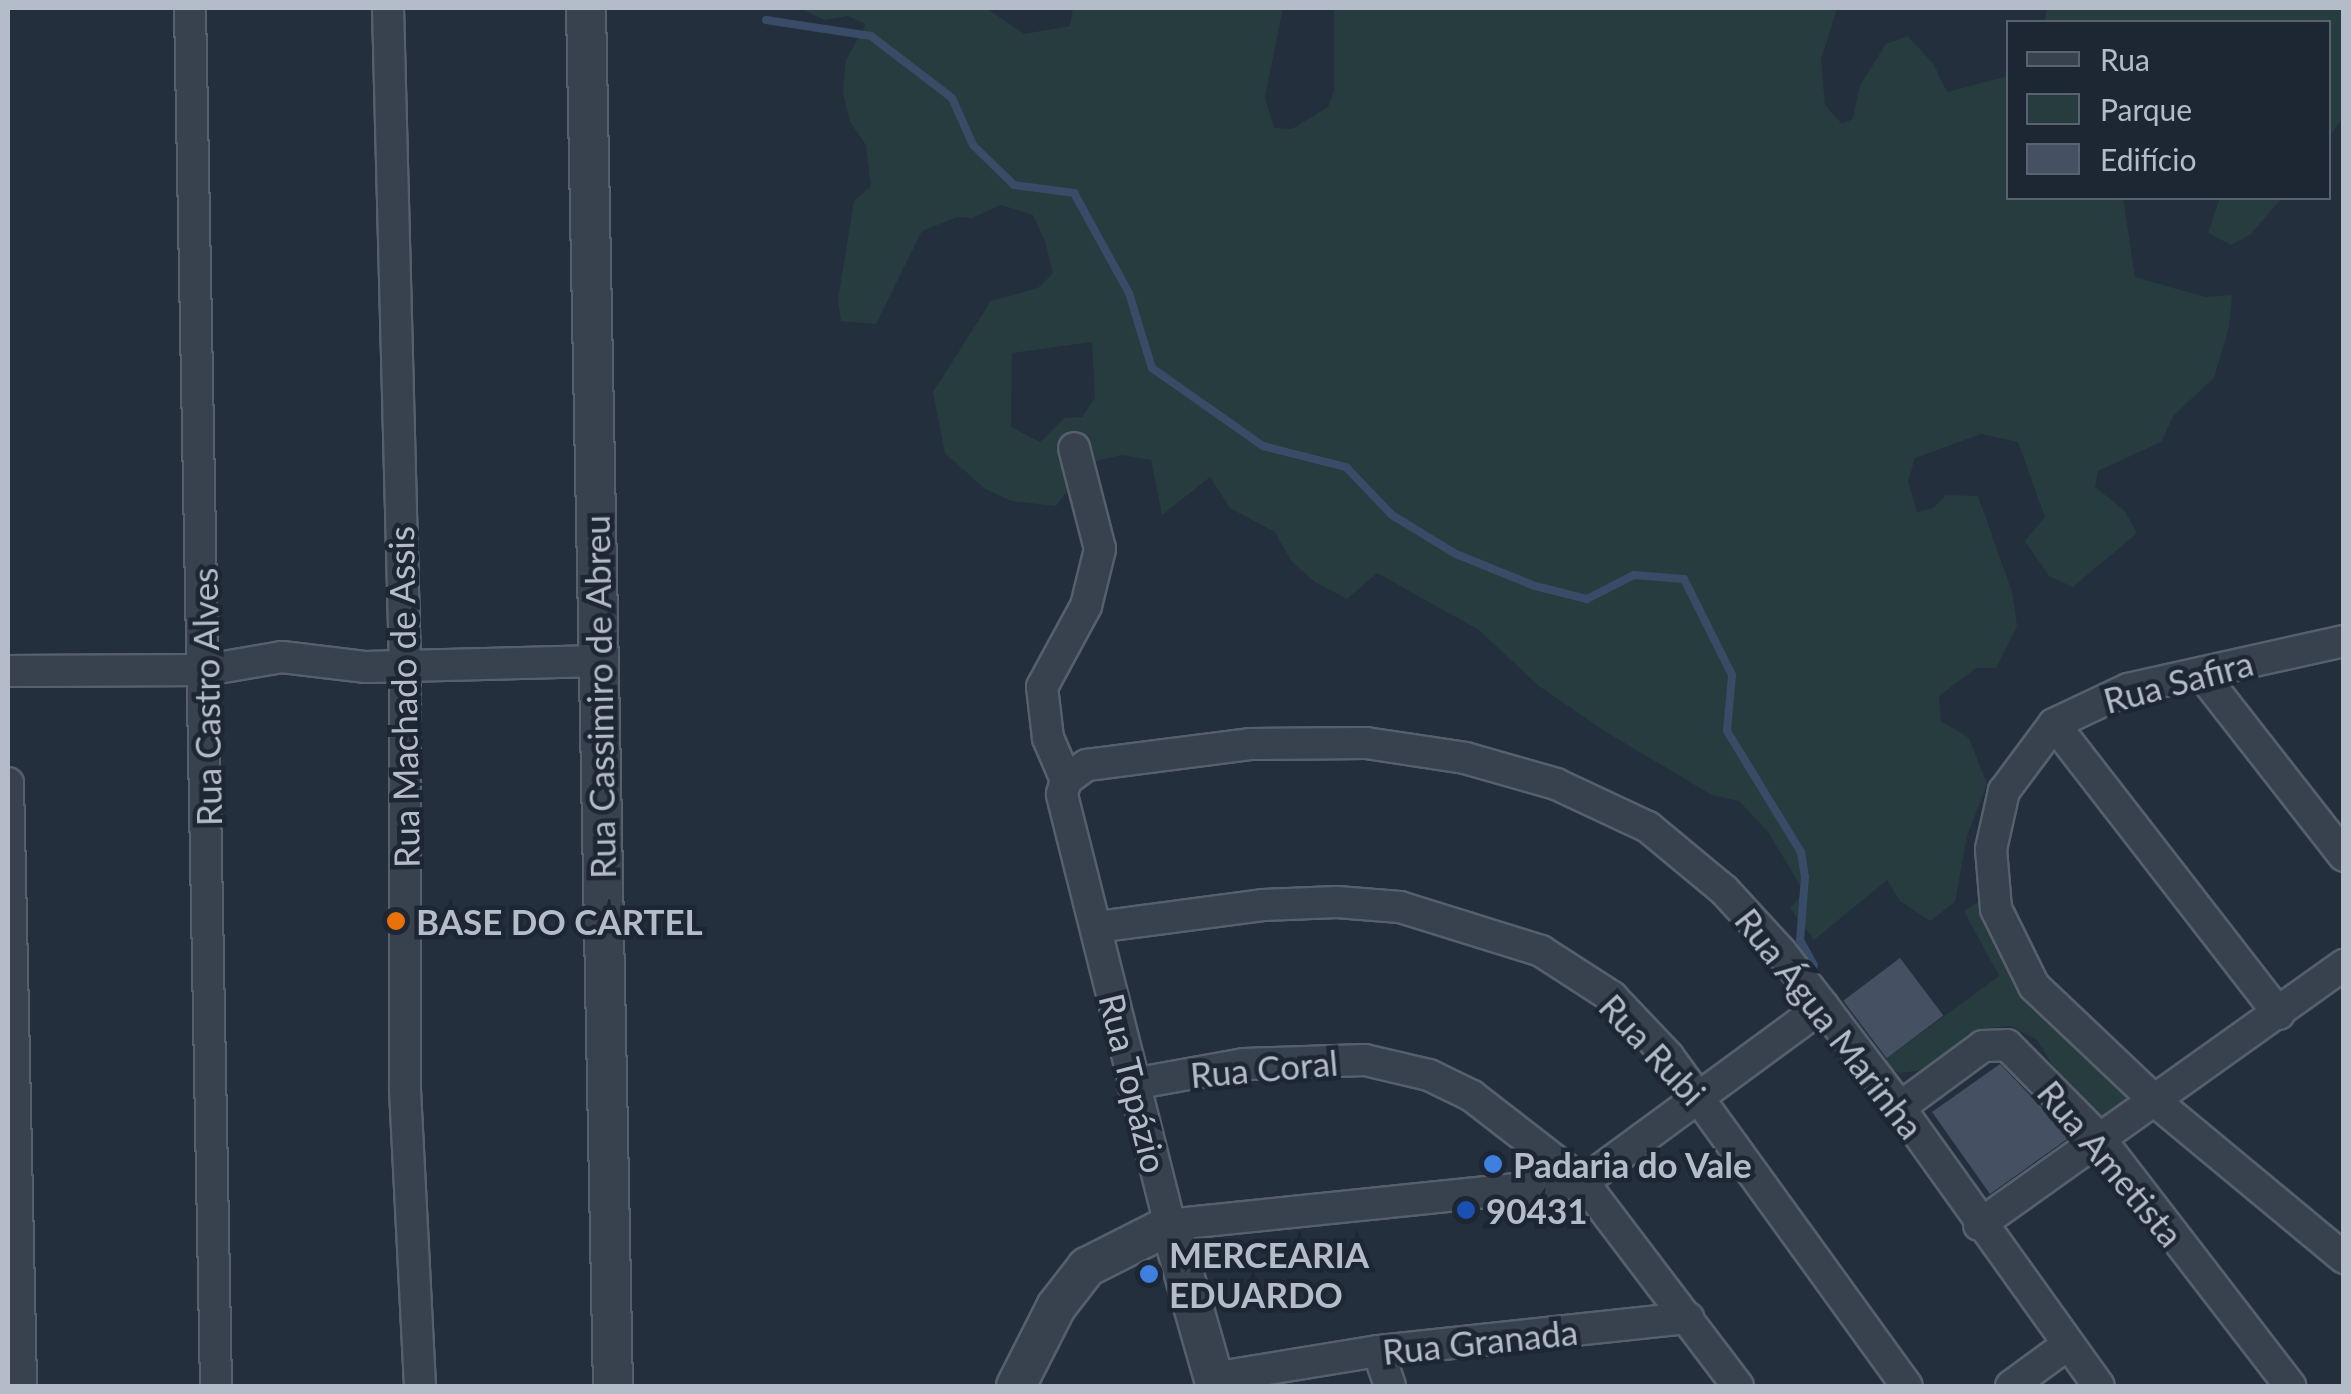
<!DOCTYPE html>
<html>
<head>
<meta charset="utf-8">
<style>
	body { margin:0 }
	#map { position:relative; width:2351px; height:1394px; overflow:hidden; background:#242f3e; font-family:Lato,sans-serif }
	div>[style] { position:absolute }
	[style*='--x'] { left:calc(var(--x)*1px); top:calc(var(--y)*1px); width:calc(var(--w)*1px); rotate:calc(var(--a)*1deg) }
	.green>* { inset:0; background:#263c3f }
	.stream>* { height:8px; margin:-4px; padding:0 4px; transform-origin:4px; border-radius:4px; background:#394c67 }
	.building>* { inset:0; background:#455162; transform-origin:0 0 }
	.roads { filter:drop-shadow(2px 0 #565f6c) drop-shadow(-2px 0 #565f6c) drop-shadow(0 2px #565f6c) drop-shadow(0 -2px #565f6c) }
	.minor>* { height:30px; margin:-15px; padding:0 15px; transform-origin:15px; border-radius:15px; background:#38414e }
	.tertiary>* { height:38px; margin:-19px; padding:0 19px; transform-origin:19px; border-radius:19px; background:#38414e }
	.dots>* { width:28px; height:28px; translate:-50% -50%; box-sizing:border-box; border:5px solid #1d2633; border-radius:50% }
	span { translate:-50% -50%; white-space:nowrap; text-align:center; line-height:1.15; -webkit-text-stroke:9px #1d2633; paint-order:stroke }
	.street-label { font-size:35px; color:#b4bcc9 }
	.poi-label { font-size:35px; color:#b4bcc9; font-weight:700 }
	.left { translate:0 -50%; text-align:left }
	.frame { position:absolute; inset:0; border:10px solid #b4bcc9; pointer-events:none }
	.legend { position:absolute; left:2006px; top:20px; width:325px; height:180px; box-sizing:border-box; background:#1d2633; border:2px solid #59626f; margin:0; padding:12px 18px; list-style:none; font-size:30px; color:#b4bcc9 }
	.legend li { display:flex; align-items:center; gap:20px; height:50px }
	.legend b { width:50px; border:2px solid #59626f }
</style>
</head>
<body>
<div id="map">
	<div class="green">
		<div style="clip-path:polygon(evenodd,799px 8px,986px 8px,1024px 34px,1070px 26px,1073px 8px,1283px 8px,1265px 97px,1274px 128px,1292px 129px,1328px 107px,1334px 91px,1334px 8px,1837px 8px,1821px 60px,1825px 105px,1842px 124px,1853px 119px,1860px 85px,1886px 44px,1908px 36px,1934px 65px,1947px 92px,2008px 76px,2008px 198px,2123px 198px,2135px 277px,2205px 297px,2232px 295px,2229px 327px,2214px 378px,2174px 415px,2161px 442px,2098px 471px,2095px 487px,2125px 511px,2137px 533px,2073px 587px,2049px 576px,2025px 541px,2045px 517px,2018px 442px,1981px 434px,1915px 458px,1908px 481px,1917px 512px,1933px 508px,1946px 495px,1978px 496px,2012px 592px,2017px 626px,1996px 668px,1976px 668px,1939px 696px,1941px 721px,1969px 738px,1987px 784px,1967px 836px,1955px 902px,1930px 921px,1900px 901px,1887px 880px,1814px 940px,1790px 908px,1804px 892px,1769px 833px,1739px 801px,1712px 795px,1606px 732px,1539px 686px,1479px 630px,1377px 573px,1347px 599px,1315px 582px,1291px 561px,1275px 532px,1230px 508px,1210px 477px,1162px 515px,1151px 460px,1122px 455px,1088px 463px,1056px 506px,1011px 501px,984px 488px,945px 453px,933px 392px,991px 301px,1038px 288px,1053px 273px,1045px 241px,1033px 215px,1001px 205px,972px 218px,957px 217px,922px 231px,876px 324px,841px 321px,838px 300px,854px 201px,871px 186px,866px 145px,850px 122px,843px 92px,846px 60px,866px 24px,848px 16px,825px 20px,799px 8px,1092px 342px,1095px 398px,1082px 417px,1065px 418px,1040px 442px,1011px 427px,1012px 353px,1092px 342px)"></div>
		<div style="clip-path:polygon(2047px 8px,2343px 8px,2343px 117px,2329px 137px,2328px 22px,2045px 22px)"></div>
		<div style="clip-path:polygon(2220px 198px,2282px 198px,2251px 234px,2231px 245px,2208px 233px)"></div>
		<div style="clip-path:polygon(1982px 900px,2020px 992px,2127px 1091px,2126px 1103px,2103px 1124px,2065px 1085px,2037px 1040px,2011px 1026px,1988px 1028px,1923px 1070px,1900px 1073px,1879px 1064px,1999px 976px,1964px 911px)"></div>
	</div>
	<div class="stream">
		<div style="--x:766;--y:20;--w:106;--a:8.7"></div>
		<div style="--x:871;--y:36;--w:102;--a:37.4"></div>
		<div style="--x:952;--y:98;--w:51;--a:65.9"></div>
		<div style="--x:973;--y:145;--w:57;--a:44.3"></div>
		<div style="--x:1014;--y:185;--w:61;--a:7.6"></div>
		<div style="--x:1074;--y:193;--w:114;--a:61.2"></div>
		<div style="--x:1129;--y:293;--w:78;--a:73"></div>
		<div style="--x:1152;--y:368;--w:136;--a:35.1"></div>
		<div style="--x:1263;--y:446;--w:86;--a:14.2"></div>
		<div style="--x:1346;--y:467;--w:66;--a:46.2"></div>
		<div style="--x:1392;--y:515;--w:75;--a:31.4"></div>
		<div style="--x:1456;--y:554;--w:85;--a:22.1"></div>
		<div style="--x:1535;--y:586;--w:54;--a:14"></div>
		<div style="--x:1587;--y:599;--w:53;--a:-27.1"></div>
		<div style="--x:1634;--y:575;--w:50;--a:4.6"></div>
		<div style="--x:1684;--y:579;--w:107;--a:63.4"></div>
		<div style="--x:1732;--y:675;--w:56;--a:95.1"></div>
		<div style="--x:1727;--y:731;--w:142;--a:58.6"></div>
		<div style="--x:1801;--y:852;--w:25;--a:81"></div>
		<div style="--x:1805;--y:877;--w:63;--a:94.5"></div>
		<div style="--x:1800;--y:940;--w:29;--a:61"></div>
	</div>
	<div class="building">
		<div style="left:1900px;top:958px;width:72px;height:71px;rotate:53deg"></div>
		<div style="clip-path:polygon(2000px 1064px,2070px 1137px,1990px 1194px,1932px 1112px)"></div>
	</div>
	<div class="roads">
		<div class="minor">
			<div style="--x:190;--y:8;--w:1378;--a:88.92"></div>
			<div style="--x:388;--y:8;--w:658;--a:88.52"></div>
			<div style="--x:405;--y:666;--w:424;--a:90"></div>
			<div style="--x:405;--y:1090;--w:296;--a:87.1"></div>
			<div style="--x:2344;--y:641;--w:221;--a:167.5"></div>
			<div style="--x:2128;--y:689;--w:82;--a:154.7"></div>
			<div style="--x:2054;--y:724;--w:84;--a:126.7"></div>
			<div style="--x:2004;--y:791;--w:59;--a:102.6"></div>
			<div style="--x:1991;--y:849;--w:60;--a:85.2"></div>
			<div style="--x:1996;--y:909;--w:86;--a:63.7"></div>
			<div style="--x:2034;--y:986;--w:167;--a:43.5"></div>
			<div style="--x:2155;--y:1101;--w:246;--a:39.7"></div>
			<div style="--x:8;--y:671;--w:198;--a:-0.3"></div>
			<div style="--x:206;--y:670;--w:77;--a:-9.7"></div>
			<div style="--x:282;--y:657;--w:85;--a:6.8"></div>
			<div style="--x:366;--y:667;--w:232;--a:-1.5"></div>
			<div style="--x:2201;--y:673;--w:232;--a:52"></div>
			<div style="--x:2054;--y:724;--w:367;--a:52.2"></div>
			<div style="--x:1066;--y:780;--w:46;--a:-113.2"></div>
			<div style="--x:1048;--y:738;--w:51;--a:-96.7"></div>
			<div style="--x:1042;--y:687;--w:92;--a:-61.5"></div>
			<div style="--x:1086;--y:606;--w:59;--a:-76.2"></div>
			<div style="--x:1100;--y:549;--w:104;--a:-104.4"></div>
			<div style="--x:8;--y:783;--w:603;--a:88.76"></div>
			<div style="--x:1097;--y:927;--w:167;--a:-7.5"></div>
			<div style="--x:1263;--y:905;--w:74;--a:-2.3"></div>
			<div style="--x:1337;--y:902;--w:63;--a:4.5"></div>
			<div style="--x:1400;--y:907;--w:148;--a:17.3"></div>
			<div style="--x:1541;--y:951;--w:85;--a:32.9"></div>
			<div style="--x:1612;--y:997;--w:81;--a:46.5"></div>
			<div style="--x:1668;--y:1056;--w:407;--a:54.1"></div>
			<div style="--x:1823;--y:1006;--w:298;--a:143.7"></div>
			<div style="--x:1583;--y:1182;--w:415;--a:174.1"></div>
			<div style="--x:1170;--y:1225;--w:444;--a:-104.1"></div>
			<div style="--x:1062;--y:794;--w:15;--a:-74"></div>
			<div style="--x:1066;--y:780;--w:26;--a:-36"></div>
			<div style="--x:1087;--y:765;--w:164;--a:-7.3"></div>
			<div style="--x:1250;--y:744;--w:116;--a:-0.5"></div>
			<div style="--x:1366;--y:743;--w:100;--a:8.6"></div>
			<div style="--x:1465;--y:758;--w:95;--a:15.9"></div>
			<div style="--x:1556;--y:784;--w:102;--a:25.1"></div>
			<div style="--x:1648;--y:827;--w:99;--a:39.7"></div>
			<div style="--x:1724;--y:890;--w:84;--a:47.4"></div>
			<div style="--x:1781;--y:952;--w:68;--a:52.1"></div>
			<div style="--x:1823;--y:1006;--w:114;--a:52.8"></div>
			<div style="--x:1892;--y:1097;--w:355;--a:54.4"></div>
			<div style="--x:1133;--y:1084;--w:113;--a:-10.2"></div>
			<div style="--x:1244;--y:1064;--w:121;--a:-1.9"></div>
			<div style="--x:1365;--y:1060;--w:66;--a:13.2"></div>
			<div style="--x:1429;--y:1075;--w:48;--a:26"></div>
			<div style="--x:1472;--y:1096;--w:140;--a:37.8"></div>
			<div style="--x:1583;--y:1182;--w:256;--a:52.8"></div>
			<div style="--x:1899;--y:1108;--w:104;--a:-36.4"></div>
			<div style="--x:1983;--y:1046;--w:24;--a:-2"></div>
			<div style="--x:2007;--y:1045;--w:132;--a:45.3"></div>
			<div style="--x:2100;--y:1139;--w:312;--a:52.4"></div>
			<div style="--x:1979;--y:1225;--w:448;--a:-35.5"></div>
			<div style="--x:1378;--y:1351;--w:37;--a:71"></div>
			<div style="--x:1213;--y:1378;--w:167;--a:-9.3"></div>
			<div style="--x:1378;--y:1351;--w:312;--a:-6.1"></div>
			<div style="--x:2011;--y:1386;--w:69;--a:-36.2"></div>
		</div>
		<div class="tertiary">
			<div style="--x:586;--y:8;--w:1378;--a:88.88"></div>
			<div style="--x:1016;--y:1386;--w:89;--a:-63.1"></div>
			<div style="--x:1056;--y:1307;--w:51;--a:-52.2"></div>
			<div style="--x:1087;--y:1267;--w:93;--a:-26.8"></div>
			<div style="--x:1170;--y:1225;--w:167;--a:74.1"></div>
		</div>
	</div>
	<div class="dots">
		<div style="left:396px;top:921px;background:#e8710a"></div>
		<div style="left:1493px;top:1164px;background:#3f7fe0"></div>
		<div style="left:1466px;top:1210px;background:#1a4fb4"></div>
		<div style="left:1149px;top:1274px;background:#3f7fe0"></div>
	</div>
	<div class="street-label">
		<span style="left:2178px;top:681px;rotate:-15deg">Rua Safira</span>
		<span style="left:206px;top:697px;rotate:-91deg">Rua Castro Alves</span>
		<span style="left:403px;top:697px;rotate:-91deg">Rua Machado de Assis</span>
		<span style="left:599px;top:697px;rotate:-91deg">Rua Cassimiro de Abreu</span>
		<span style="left:1830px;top:1023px;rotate:52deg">Rua Água Marinha</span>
		<span style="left:1653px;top:1049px;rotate:47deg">Rua Rubi</span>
		<span style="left:1264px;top:1068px;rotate:-5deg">Rua Coral</span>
		<span style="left:1134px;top:1083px;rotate:76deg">Rua Topázio</span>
		<span style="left:2111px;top:1163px;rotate:50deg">Rua Ametista</span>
		<span style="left:1480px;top:1341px;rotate:-6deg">Rua Granada</span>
	</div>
	<div class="poi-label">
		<span class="left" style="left:416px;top:921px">BASE DO CARTEL</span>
		<span class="left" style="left:1513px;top:1164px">Padaria do Vale</span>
		<span class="left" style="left:1486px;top:1210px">90431</span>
		<span class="left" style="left:1169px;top:1274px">MERCEARIA<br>EDUARDO</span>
	</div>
	<div class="frame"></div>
	<ul class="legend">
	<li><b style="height:12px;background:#38414e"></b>Rua</li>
	<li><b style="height:28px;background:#263c3f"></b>Parque</li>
	<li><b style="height:28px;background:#455162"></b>Edifício</li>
	</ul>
</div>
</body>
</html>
